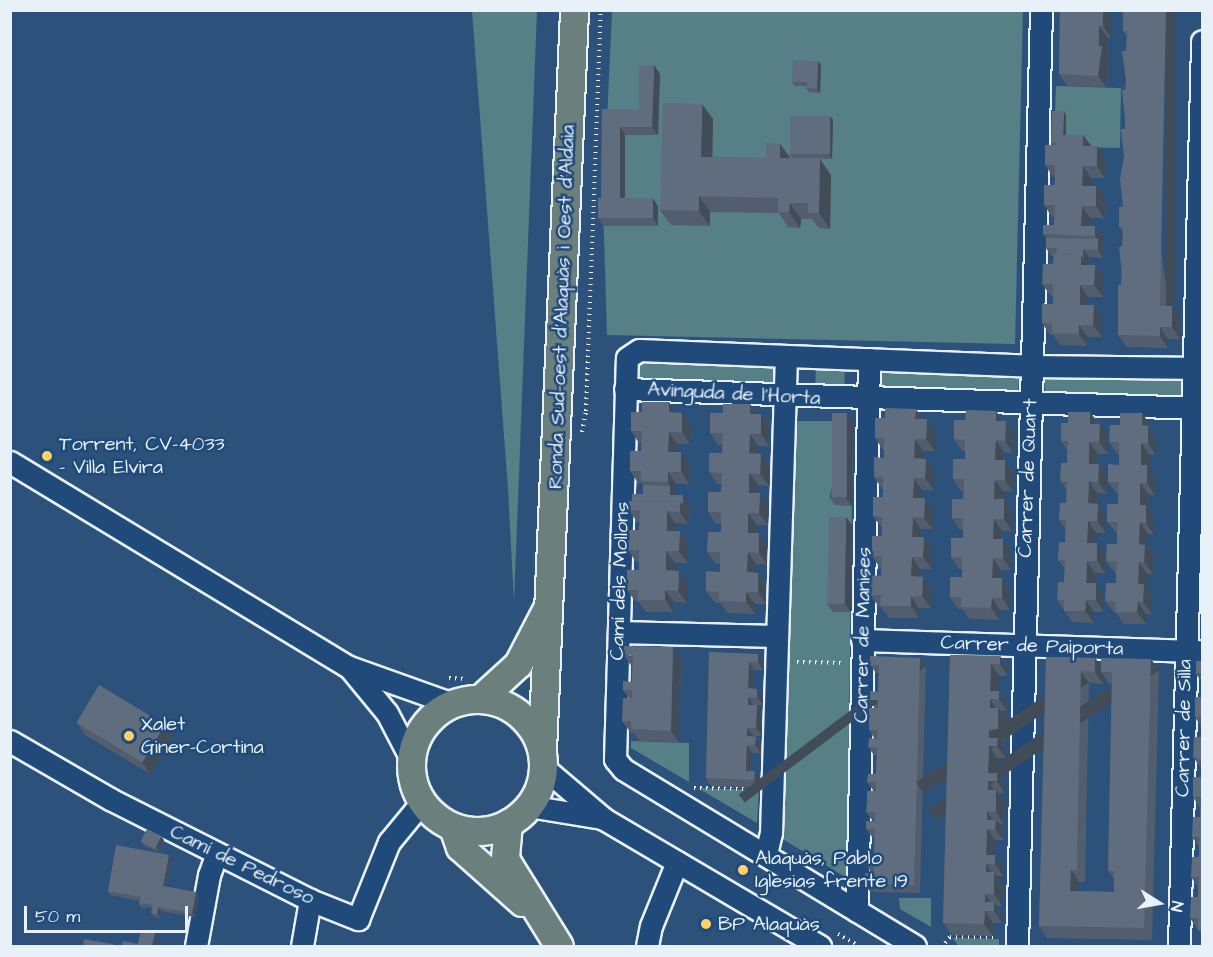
<!DOCTYPE html>
<html>
<head>
<meta charset="utf-8">
<style>
	body { margin:0 }
	#map { position:relative; width:1213px; height:957px; overflow:hidden; background:#2c517b; font-family:"Architects Daughter",sans-serif }
	div>[style] { position:absolute }
	[style*='--x'] { left:calc(var(--x)*1px); top:calc(var(--y)*1px); width:calc(var(--w)*1px); rotate:calc(var(--a)*1deg) }
	.green>* { inset:0; background:#567f86; transform-origin:0 0 }
	.path>* { height:4px; margin-top:-2px; transform-origin:0; background:repeating-linear-gradient(90deg,#e8f1f8 0 1.5px,transparent 0 6px) }
	.roads { filter:drop-shadow(2px 0 #e8f1f8) drop-shadow(-2px 0 #e8f1f8) drop-shadow(0 2px #e8f1f8) drop-shadow(0 -2px #e8f1f8) }
	.minor>* { height:21px; margin:-10.5px; padding:0 10.5px; transform-origin:10.5px; border-radius:10.5px; background:#1f4a7a }
	.major>* { height:27px; margin:-13.5px; padding:0 13.5px; transform-origin:13.5px; border-radius:13.5px; background:#6b7f7c }
	.major>.ring { margin:-13.5px; padding:0; box-sizing:content-box; background:none; border:27px solid #6b7f7c; border-radius:50% }
	.wall>* { inset:0; background:#525e6d }
	.shaded-wall>* { inset:0; background:#424c59; transform-origin:0 0 }
	.building>* { inset:0; background:#5f6d7f; transform-origin:0 0 }
	.dots>* { width:16px; height:16px; translate:-50% -50%; box-sizing:border-box; border:3px solid #1f4a7a; border-radius:50% }
	span { translate:-50% -50%; white-space:nowrap; text-align:center; line-height:1.15; -webkit-text-stroke:5px #1f4a7a; paint-order:stroke }
	.street-label { font-size:20px; color:#e8f1f8 }
	.poi-label { font-size:20px; color:#e8f1f8 }
	.left { translate:0 -50%; text-align:left }
	.frame { position:absolute; inset:0; border:12px solid #e8f1f8; pointer-events:none }
	.north { position:absolute; left:1129px; top:873px; width:60px; height:60px; -webkit-text-stroke:4px #1f4a7a; paint-order:stroke; rotate:101deg; font-size:16px; font-weight:700; line-height:24px; text-align:center; color:#e8f1f8 }
	.north::after { content:''; display:block; margin:auto; width:21px; height:27px; background:#e8f1f8; clip-path:polygon(50% 0,100% 100%,50% 72%,0 100%) }
	.scale { position:absolute; left:24px; top:906px; width:164px; height:27px; box-sizing:border-box; border:3px solid #e8f1f8; border-top:0; padding-left:8px; font-size:18px; line-height:21px; white-space:nowrap; color:#e8f1f8; -webkit-text-stroke:4px #1f4a7a; paint-order:stroke }
</style>
</head>
<body>
<div id="map">
	<div class="green">
		<div style="clip-path:polygon(472px 11px,537px 11px,514px 603px,508px 489px)"></div>
		<div style="clip-path:polygon(612px 11px,1023px 11px,1015px 344px,607px 335px,603px 206px)"></div>
		<div style="clip-path:polygon(1056px 86px,1121px 88px,1120px 148px,1066px 147px,1055px 115px)"></div>
		<div style="clip-path:polygon(638px 361px,769px 364px,775px 369px,773px 388px,638px 386px,634px 366px)"></div>
		<div style="left:816px;top:365px;width:29px;height:27px;rotate:2deg"></div>
		<div style="left:881px;top:369px;width:138px;height:20px;rotate:2deg"></div>
		<div style="clip-path:polygon(1043px 375px,1181px 377px,1182px 395px,1180px 398px,1046px 395px)"></div>
		<div style="clip-path:polygon(793px 421px,853px 421px,847px 878px,781px 838px)"></div>
		<div style="clip-path:polygon(631px 741px,689px 743px,689px 782px,631px 748px)"></div>
		<div style="clip-path:polygon(698px 788px,759px 790px,757px 823px)"></div>
		<div style="clip-path:polygon(899px 898px,931px 898px,931px 927px,900px 909px)"></div>
		<div style="clip-path:polygon(952px 938px,999px 939px,999px 946px,959px 946px)"></div>
	</div>
	<div class="path">
		<div style="--x:582;--y:432;--w:21;--a:-79"></div>
		<div style="--x:586;--y:411;--w:401;--a:-87.9"></div>
		<div style="--x:797;--y:662;--w:46;--a:1.2"></div>
		<div style="--x:449;--y:678;--w:16;--a:4"></div>
		<div style="--x:694;--y:788;--w:58;--a:1"></div>
		<div style="--x:838;--y:934;--w:24;--a:30"></div>
		<div style="--x:945;--y:943;--w:8;--a:-50"></div>
		<div style="--x:950;--y:937;--w:46;--a:0"></div>
	</div>
	<div class="roads">
		<div class="minor">
			<div style="--x:625;--y:389;--w:577;--a:1.89"></div>
			<div style="--x:10;--y:462;--w:396;--a:31.2"></div>
			<div style="--x:349;--y:667;--w:107;--a:19.6"></div>
			<div style="--x:619;--y:632;--w:157;--a:1.5"></div>
			<div style="--x:862;--y:640;--w:340;--a:1.9"></div>
			<div style="--x:350;--y:668;--w:58;--a:50.6"></div>
			<div style="--x:387;--y:713;--w:50;--a:62.4"></div>
			<div style="--x:10;--y:741;--w:116;--a:30.1"></div>
			<div style="--x:110;--y:799;--w:224;--a:26.8"></div>
			<div style="--x:310;--y:900;--w:52;--a:21.6"></div>
			<div style="--x:358;--y:919;--w:83;--a:-68.1"></div>
			<div style="--x:389;--y:842;--w:52;--a:-50.5"></div>
			<div style="--x:543;--y:767;--w:80;--a:40.4"></div>
			<div style="--x:604;--y:819;--w:251;--a:30.5"></div>
			<div style="--x:528;--y:806;--w:76;--a:9.1"></div>
			<div style="--x:766;--y:854;--w:22;--a:-77"></div>
			<div style="--x:771;--y:833;--w:477;--a:-88.2"></div>
			<div style="--x:857;--y:911;--w:552;--a:-88.75"></div>
			<div style="--x:196;--y:946;--w:72;--a:-79.6"></div>
			<div style="--x:209;--y:875;--w:23;--a:-70"></div>
			<div style="--x:302;--y:946;--w:47;--a:-80.1"></div>
			<div style="--x:647;--y:946;--w:20;--a:-79"></div>
			<div style="--x:651;--y:926;--w:69;--a:-67.9"></div>
			<div style="--x:915;--y:946;--w:341;--a:-148.8"></div>
			<div style="--x:623;--y:769;--w:13;--a:-129"></div>
			<div style="--x:615;--y:759;--w:401;--a:-88.3"></div>
			<div style="--x:627;--y:358;--w:14;--a:-34"></div>
			<div style="--x:639;--y:350;--w:392;--a:2.3"></div>
			<div style="--x:1031;--y:366;--w:171;--a:0.7"></div>
			<div style="--x:1017;--y:946;--w:936;--a:-88.53"></div>
			<div style="--x:1179;--y:946;--w:905;--a:-88.54"></div>
		</div>
		<div class="major">
			<div style="--x:482;--y:697;--w:49;--a:-42.5"></div>
			<div style="--x:518;--y:664;--w:61;--a:-62.6"></div>
			<div class="ring" style="left:411px;top:699px;width:105px;height:105px"></div>
			<div style="--x:542;--y:750;--w:741;--a:-87.52"></div>
			<div style="--x:508;--y:823;--w:36;--a:95"></div>
			<div style="--x:505;--y:859;--w:102;--a:58.2"></div>
			<div style="--x:453;--y:827;--w:21;--a:71"></div>
			<div style="--x:460;--y:847;--w:83;--a:41.6"></div>
		</div>
	</div>
	<div class="wall">
		<div style="clip-path:polygon(1060px 10px,1109px 10px,1109px 15px,1111px 19px,1111px 38px,1108px 38px,1107px 53px,1110px 58px,1106px 87px,1067px 86px,1059px 74px)"></div>
		<div style="clip-path:polygon(1127px 12px,1169px 306px,1181px 318px,1180px 339px,1168px 339px,1168px 348px,1127px 347px,1118px 335px,1121px 285px,1123px 232px,1119px 227px,1123px 207px,1127px 37px,1123px 31px)"></div>
		<div style="clip-path:polygon(818px 61px,821px 65px,820px 93px,809px 92px,806px 88px,806px 86px,795px 86px,792px 82px)"></div>
		<div style="clip-path:polygon(660px 74px,658px 135px,625px 135px,625px 198px,658px 206px,658px 226px,604px 226px,598px 218px,601px 198px,602px 109px,639px 109px)"></div>
		<div style="clip-path:polygon(1066px 115px,1066px 135px,1091px 146px,1105px 158px,1105px 178px,1091px 178px,1091px 186px,1105px 198px,1104px 218px,1090px 218px,1090px 226px,1104px 238px,1103px 258px,1089px 257px,1089px 265px,1095px 265px,1103px 277px,1103px 297px,1088px 297px,1088px 305px,1094px 305px,1102px 317px,1102px 337px,1088px 337px,1087px 346px,1060px 345px,1053px 335px,1050px 335px,1042px 323px,1053px 304px,1053px 296px,1051px 296px,1042px 284px,1053px 264px,1054px 256px,1051px 256px,1046px 248px,1046px 238px,1043px 234px,1054px 225px,1055px 217px,1052px 217px,1044px 205px,1055px 185px,1055px 177px,1053px 177px,1045px 165px,1052px 145px,1051px 143px)"></div>
		<div style="clip-path:polygon(830px 116px,833px 120px,832px 159px,792px 158px,789px 154px)"></div>
		<div style="clip-path:polygon(713px 119px,712px 157px,766px 158px,780px 144px,791px 159px,831px 175px,830px 229px,819px 228px,812px 219px,801px 219px,800px 228px,788px 227px,779px 213px,710px 212px,710px 226px,671px 225px,660px 210px)"></div>
		<div style="clip-path:polygon(750px 404px,757px 414px,761px 414px,770px 426px,769px 446px,758px 446px,758px 454px,761px 454px,769px 466px,769px 486px,758px 485px,757px 493px,760px 493px,768px 505px,768px 525px,757px 525px,756px 533px,759px 533px,767px 545px,767px 565px,756px 564px,755px 573px,758px 573px,766px 585px,766px 604px,755px 604px,755px 614px,727px 613px,721px 603px,715px 603px,706px 591px,720px 572px,720px 564px,715px 563px,707px 552px,721px 532px,721px 524px,716px 524px,708px 512px,721px 492px,722px 484px,717px 484px,709px 472px,722px 453px,723px 445px,718px 445px,710px 433px,723px 413px)"></div>
		<div style="clip-path:polygon(996px 411px,1003px 421px,1006px 421px,1014px 433px,1013px 453px,1004px 452px,1004px 460px,1005px 460px,1013px 472px,1013px 492px,1003px 491px,1003px 499px,1012px 511px,1012px 531px,1002px 531px,1002px 539px,1011px 551px,1011px 570px,1001px 570px,1001px 578px,1010px 590px,1010px 610px,1000px 610px,1000px 620px,970px 619px,962px 609px,958px 609px,950px 597px,962px 577px,962px 569px,959px 569px,951px 557px,963px 538px,963px 530px,960px 530px,952px 518px,963px 499px,964px 491px,961px 491px,953px 479px,965px 459px,965px 451px,962px 451px,954px 439px,965px 420px)"></div>
		<div style="clip-path:polygon(676px 412px,682px 413px,691px 424px,690px 444px,677px 444px,677px 452px,690px 464px,689px 484px,676px 484px,676px 495px,689px 504px,688px 524px,675px 523px,675px 531px,688px 543px,688px 563px,675px 563px,674px 571px,687px 583px,687px 603px,674px 602px,673px 612px,646px 612px,639px 602px,635px 601px,627px 590px,639px 570px,639px 562px,636px 562px,628px 550px,639px 530px,640px 522px,637px 522px,629px 510px,632px 501px,643px 494px,643px 485px,642px 483px,638px 483px,630px 471px,641px 451px,641px 443px,639px 443px,631px 431px)"></div>
		<div style="clip-path:polygon(1090px 412px,1108px 436px,1108px 454px,1098px 454px,1098px 464px,1107px 476px,1107px 494px,1097px 493px,1097px 504px,1098px 504px,1106px 516px,1106px 533px,1096px 533px,1096px 543px,1105px 555px,1105px 573px,1095px 573px,1095px 583px,1104px 595px,1104px 612px,1094px 612px,1094px 623px,1072px 622px,1057px 600px,1064px 582px,1065px 569px,1058px 560px,1065px 542px,1066px 529px,1059px 520px,1066px 503px,1067px 490px,1060px 481px,1067px 463px,1067px 450px,1061px 441px,1068px 423px)"></div>
		<div style="clip-path:polygon(1142px 413px,1150px 425px,1150px 429px,1156px 438px,1156px 455px,1150px 455px,1149px 469px,1155px 477px,1155px 495px,1149px 495px,1148px 509px,1154px 517px,1154px 535px,1148px 534px,1148px 548px,1153px 557px,1153px 574px,1147px 574px,1147px 588px,1152px 596px,1152px 614px,1146px 614px,1146px 624px,1124px 624px,1116px 613px,1114px 613px,1105px 601px,1116px 583px,1116px 573px,1115px 573px,1106px 561px,1117px 544px,1117px 534px,1116px 533px,1107px 522px,1118px 504px,1118px 494px,1117px 494px,1108px 482px,1119px 465px,1119px 454px,1117px 454px,1109px 442px,1120px 425px)"></div>
		<div style="clip-path:polygon(923px 419px,935px 431px,935px 451px,923px 451px,923px 459px,926px 459px,934px 471px,934px 490px,922px 490px,922px 498px,933px 510px,933px 529px,921px 529px,921px 537px,932px 549px,932px 569px,920px 569px,920px 576px,923px 577px,931px 588px,931px 608px,919px 608px,919px 618px,889px 618px,881px 607px,879px 607px,870px 595px,881px 576px,881px 568px,880px 568px,872px 556px,882px 536px,882px 528px,873px 516px,883px 497px,883px 489px,882px 489px,874px 477px,884px 458px,884px 450px,883px 450px,875px 438px)"></div>
		<div style="clip-path:polygon(853px 421px,852px 506px,835px 505px,829px 497px)"></div>
		<div style="clip-path:polygon(852px 525px,851px 612px,833px 612px,827px 604px)"></div>
		<div style="clip-path:polygon(709px 652px,758px 654px,763px 662px,763px 670px,754px 670px,754px 689px,763px 697px,763px 705px,754px 705px,762px 713px,762px 736px,753px 736px,756px 737px,761px 745px,761px 753px,752px 753px,752px 771px,760px 779px,760px 788px,711px 786px,706px 778px)"></div>
		<div style="clip-path:polygon(624px 655px,681px 659px,679px 742px,639px 741px,634px 733px,631px 733px,622px 721px,629px 698px,623px 690px,632px 682px,632px 667px)"></div>
		<div style="clip-path:polygon(950px 655px,1000px 656px,1008px 668px,1008px 676px,999px 676px,999px 691px,1007px 703px,1007px 711px,1001px 711px,1007px 719px,1006px 741px,1000px 741px,1006px 750px,1006px 758px,997px 758px,997px 773px,1005px 785px,1005px 793px,999px 793px,1005px 802px,1004px 824px,998px 823px,1004px 832px,1004px 840px,995px 840px,995px 844px,994px 855px,1003px 867px,1003px 876px,997px 876px,1003px 884px,1002px 906px,996px 906px,1002px 914px,1002px 923px,993px 923px,993px 936px,952px 935px,943px 923px)"></div>
		<div style="clip-path:polygon(evenodd,1046px 657px,1095px 658px,1101px 666px,1159px 671px,1152px 940px,1047px 938px,1039px 926px,1046px 657px,1104px 676px,1109px 684px,1112px 684px,1108px 871px,1114px 879px,1114px 892px,1079px 891px,1079px 882px,1085px 882px,1089px 683px,1103px 684px,1104px 676px)"></div>
		<div style="clip-path:polygon(1203px 661px,1203px 683px,1195px 673px)"></div>
		<div style="clip-path:polygon(870px 665px,926px 666px,920px 893px,870px 892px,865px 884px,874px 873px,871px 872px,865px 864px,874px 856px,875px 837px,872px 837px,866px 829px,875px 820px,872px 820px,866px 812px,876px 791px,873px 790px,867px 782px,876px 774px,877px 755px,874px 755px,868px 747px,877px 739px,874px 738px,869px 730px,878px 708px,875px 708px,869px 700px,878px 692px,879px 673px,876px 673px)"></div>
		<div style="clip-path:polygon(1203px 697px,1203px 937px,1190px 918px,1198px 897px,1198px 887px,1191px 877px,1199px 857px,1199px 847px,1192px 837px,1200px 817px,1200px 808px,1193px 797px,1201px 777px,1201px 768px,1193px 757px,1202px 737px,1202px 728px,1195px 717px)"></div>
		<div style="clip-path:polygon(77px 723px,165px 725px,173px 737px,150px 774px,85px 735px)"></div>
		<div style="clip-path:polygon(164px 840px,159px 852px,144px 846px,141px 842px)"></div>
		<div style="clip-path:polygon(171px 859px,166px 887px,196px 892px,199px 896px,195px 917px,161px 911px,160px 918px,154px 917px,151px 913px,152px 908px,147px 907px,142px 909px,139px 905px,140px 901px,110px 895px,108px 891px)"></div>
	</div>
	<div class="shaded-wall">
		<div style="clip-path:polygon(1103px 10px,1109px 10px,1109px 15px,1111px 19px,1111px 38px,1103px 26px)"></div>
		<div style="left:1166px;top:10px;width:9px;height:296px"></div>
		<div style="clip-path:polygon(1099px 26px,1108px 38px,1107px 53px,1110px 58px,1106px 87px,1098px 76px)"></div>
		<div style="clip-path:polygon(818px 61px,821px 65px,820px 93px,817px 89px)"></div>
		<div style="clip-path:polygon(654px 65px,660px 74px,658px 135px,652px 127px)"></div>
		<div style="clip-path:polygon(702px 104px,713px 119px,712px 172px,701px 157px)"></div>
		<div style="clip-path:polygon(1064px 111px,1066px 115px,1066px 147px,1063px 143px)"></div>
		<div style="clip-path:polygon(830px 116px,833px 120px,832px 159px,829px 154px)"></div>
		<div style="clip-path:polygon(620px 127px,625px 135px,625px 206px,620px 198px)"></div>
		<div style="clip-path:polygon(1083px 135px,1092px 147px,1083px 146px)"></div>
		<div style="clip-path:polygon(780px 144px,791px 159px,780px 158px)"></div>
		<div style="clip-path:polygon(1097px 146px,1105px 158px,1105px 178px,1097px 166px)"></div>
		<div style="clip-path:polygon(820px 159px,831px 175px,830px 229px,819px 213px)"></div>
		<div style="clip-path:polygon(1083px 166px,1091px 178px,1091px 198px,1082px 186px)"></div>
		<div style="clip-path:polygon(1096px 186px,1105px 198px,1104px 218px,1096px 206px)"></div>
		<div style="clip-path:polygon(699px 196px,710px 212px,710px 226px,699px 211px)"></div>
		<div style="clip-path:polygon(653px 198px,658px 206px,658px 226px,653px 218px)"></div>
		<div style="clip-path:polygon(790px 203px,801px 219px,800px 228px,789px 212px)"></div>
		<div style="clip-path:polygon(1082px 206px,1090px 218px,1090px 235px,1081px 226px)"></div>
		<div style="clip-path:polygon(1095px 226px,1104px 238px,1103px 258px,1098px 250px,1098px 239px,1095px 236px)"></div>
		<div style="clip-path:polygon(1083px 249px,1089px 257px,1089px 267px,1083px 259px)"></div>
		<div style="clip-path:polygon(1081px 255px,1089px 267px,1081px 265px)"></div>
		<div style="clip-path:polygon(1095px 265px,1103px 277px,1103px 297px,1094px 285px)"></div>
		<div style="clip-path:polygon(1080px 285px,1088px 297px,1088px 317px,1080px 305px)"></div>
		<div style="clip-path:polygon(1094px 305px,1102px 317px,1102px 337px,1093px 325px)"></div>
		<div style="clip-path:polygon(1172px 306px,1181px 318px,1180px 339px,1172px 327px)"></div>
		<div style="clip-path:polygon(1079px 325px,1088px 337px,1087px 346px,1079px 334px)"></div>
		<div style="clip-path:polygon(1160px 327px,1168px 339px,1168px 348px,1160px 336px)"></div>
		<div style="clip-path:polygon(669px 402px,677px 414px,669px 412px)"></div>
		<div style="clip-path:polygon(750px 404px,759px 416px,750px 414px)"></div>
		<div style="clip-path:polygon(916px 409px,924px 421px,915px 419px)"></div>
		<div style="clip-path:polygon(996px 411px,1004px 423px,996px 421px)"></div>
		<div style="clip-path:polygon(1090px 412px,1098px 424px,1090px 424px)"></div>
		<div style="clip-path:polygon(682px 413px,691px 424px,690px 444px,682px 432px)"></div>
		<div style="clip-path:polygon(847px 413px,853px 421px,852px 506px,846px 498px)"></div>
		<div style="clip-path:polygon(1142px 413px,1150px 425px,1150px 429px,1156px 438px,1156px 455px,1148px 443px,1142px 425px)"></div>
		<div style="clip-path:polygon(761px 414px,770px 426px,769px 446px,761px 434px)"></div>
		<div style="clip-path:polygon(927px 419px,935px 431px,935px 451px,926px 439px)"></div>
		<div style="clip-path:polygon(1006px 421px,1014px 433px,1013px 453px,1005px 441px)"></div>
		<div style="clip-path:polygon(1100px 424px,1108px 436px,1108px 454px,1099px 442px)"></div>
		<div style="clip-path:polygon(669px 432px,677px 444px,677px 464px,668px 452px)"></div>
		<div style="clip-path:polygon(750px 434px,758px 446px,758px 465px,749px 453px)"></div>
		<div style="clip-path:polygon(915px 439px,923px 451px,923px 470px,914px 458px)"></div>
		<div style="clip-path:polygon(996px 440px,1004px 452px,1003px 472px,995px 460px)"></div>
		<div style="clip-path:polygon(1089px 442px,1098px 454px,1097px 476px,1089px 464px)"></div>
		<div style="clip-path:polygon(1141px 443px,1150px 455px,1149px 469px,1155px 477px,1155px 495px,1147px 483px,1141px 465px)"></div>
		<div style="clip-path:polygon(681px 452px,690px 464px,689px 484px,681px 472px)"></div>
		<div style="clip-path:polygon(761px 454px,769px 466px,769px 486px,760px 474px)"></div>
		<div style="clip-path:polygon(926px 459px,934px 471px,934px 490px,925px 478px)"></div>
		<div style="clip-path:polygon(1005px 460px,1013px 472px,1013px 492px,1005px 480px)"></div>
		<div style="clip-path:polygon(1099px 464px,1107px 476px,1107px 494px,1098px 482px)"></div>
		<div style="clip-path:polygon(668px 472px,676px 484px,676px 503px,670px 495px,670px 486px,668px 482px)"></div>
		<div style="clip-path:polygon(749px 473px,758px 485px,757px 505px,749px 493px)"></div>
		<div style="clip-path:polygon(914px 478px,922px 490px,922px 510px,913px 498px)"></div>
		<div style="clip-path:polygon(995px 480px,1003px 491px,1002px 511px,994px 499px)"></div>
		<div style="clip-path:polygon(1089px 481px,1097px 493px,1096px 515px,1088px 503px)"></div>
		<div style="clip-path:polygon(1140px 483px,1149px 495px,1148px 509px,1154px 517px,1154px 535px,1146px 523px,1140px 505px)"></div>
		<div style="clip-path:polygon(760px 493px,768px 505px,768px 525px,759px 513px)"></div>
		<div style="clip-path:polygon(683px 495px,689px 504px,688px 524px,680px 512px,680px 502px)"></div>
		<div style="clip-path:polygon(925px 498px,933px 510px,933px 529px,924px 518px)"></div>
		<div style="clip-path:polygon(1004px 499px,1012px 511px,1012px 531px,1004px 519px)"></div>
		<div style="clip-path:polygon(1098px 504px,1106px 516px,1106px 533px,1097px 521px)"></div>
		<div style="clip-path:polygon(667px 511px,675px 523px,675px 543px,667px 531px)"></div>
		<div style="clip-path:polygon(748px 513px,757px 525px,756px 545px,748px 533px)"></div>
		<div style="clip-path:polygon(846px 517px,852px 525px,851px 612px,845px 604px)"></div>
		<div style="clip-path:polygon(913px 517px,921px 529px,921px 549px,912px 537px)"></div>
		<div style="clip-path:polygon(994px 519px,1002px 531px,1001px 551px,993px 539px)"></div>
		<div style="clip-path:polygon(1088px 521px,1096px 533px,1096px 555px,1087px 543px)"></div>
		<div style="clip-path:polygon(1140px 522px,1148px 534px,1148px 548px,1153px 557px,1153px 574px,1144px 562px,1139px 544px)"></div>
		<div style="clip-path:polygon(680px 531px,688px 543px,688px 563px,679px 551px)"></div>
		<div style="clip-path:polygon(759px 533px,767px 545px,767px 565px,759px 553px)"></div>
		<div style="clip-path:polygon(924px 537px,932px 549px,932px 569px,923px 557px)"></div>
		<div style="clip-path:polygon(1003px 539px,1011px 551px,1011px 570px,1003px 559px)"></div>
		<div style="clip-path:polygon(1097px 543px,1105px 555px,1105px 573px,1097px 561px)"></div>
		<div style="clip-path:polygon(666px 551px,675px 563px,674px 582px,666px 570px)"></div>
		<div style="clip-path:polygon(748px 552px,756px 564px,755px 584px,747px 572px)"></div>
		<div style="clip-path:polygon(912px 557px,920px 569px,920px 588px,911px 576px)"></div>
		<div style="clip-path:polygon(993px 558px,1001px 570px,1000px 590px,992px 578px)"></div>
		<div style="clip-path:polygon(1087px 561px,1095px 573px,1095px 594px,1086px 583px)"></div>
		<div style="clip-path:polygon(1139px 562px,1147px 574px,1147px 588px,1152px 596px,1152px 614px,1143px 602px,1138px 584px)"></div>
		<div style="clip-path:polygon(679px 571px,687px 583px,687px 603px,678px 591px)"></div>
		<div style="clip-path:polygon(758px 573px,766px 585px,766px 604px,758px 592px)"></div>
		<div style="clip-path:polygon(923px 577px,931px 588px,931px 608px,922px 596px)"></div>
		<div style="clip-path:polygon(1002px 578px,1010px 590px,1010px 610px,1002px 598px)"></div>
		<div style="clip-path:polygon(1096px 583px,1104px 595px,1104px 612px,1096px 600px)"></div>
		<div style="clip-path:polygon(665px 590px,674px 602px,673px 612px,665px 600px)"></div>
		<div style="clip-path:polygon(746px 592px,755px 604px,755px 614px,746px 602px)"></div>
		<div style="clip-path:polygon(911px 596px,919px 608px,919px 618px,911px 606px)"></div>
		<div style="clip-path:polygon(992px 598px,1000px 610px,1000px 620px,991px 608px)"></div>
		<div style="clip-path:polygon(1086px 600px,1094px 612px,1094px 623px,1085px 611px)"></div>
		<div style="clip-path:polygon(1138px 602px,1146px 614px,1146px 624px,1137px 612px)"></div>
		<div style="clip-path:polygon(673px 647px,681px 659px,679px 742px,671px 731px)"></div>
		<div style="clip-path:polygon(758px 654px,763px 662px,763px 670px,758px 662px)"></div>
		<div style="clip-path:polygon(1000px 656px,1008px 668px,1008px 676px,1000px 664px)"></div>
		<div style="left:920px;top:658px;width:10px;height:227px;rotate:53deg"></div>
		<div style="clip-path:polygon(1095px 658px,1104px 670px,1101px 672px,1104px 676px,1103px 684px,1095px 672px)"></div>
		<div style="left:1151px;top:659px;width:14px;height:269px;rotate:56deg"></div>
		<div style="clip-path:polygon(749px 662px,754px 670px,754px 696px,748px 688px)"></div>
		<div style="clip-path:polygon(991px 664px,999px 676px,999px 699px,990px 691px)"></div>
		<div style="left:1081px;top:671px;width:14px;height:199px;rotate:56deg"></div>
		<div style="clip-path:polygon(757px 689px,763px 697px,763px 705px,757px 697px)"></div>
		<div style="clip-path:polygon(999px 691px,1007px 703px,1007px 711px,999px 699px)"></div>
		<div style="clip-path:polygon(748px 697px,754px 705px,748px 705px)"></div>
		<div style="clip-path:polygon(990px 699px,998px 711px,998px 708px,1007px 719px,1006px 741px,998px 729px,990px 708px)"></div>
		<div style="clip-path:polygon(757px 705px,762px 713px,762px 736px,756px 728px)"></div>
		<div style="clip-path:polygon(165px 725px,173px 737px,150px 774px,142px 762px)"></div>
		<div style="clip-path:polygon(747px 728px,753px 736px,747px 736px)"></div>
		<div style="clip-path:polygon(989px 729px,998px 741px,998px 738px,1006px 750px,1006px 758px,997px 746px,989px 738px)"></div>
		<div style="clip-path:polygon(756px 737px,761px 745px,761px 753px,755px 745px)"></div>
		<div style="clip-path:polygon(747px 745px,752px 753px,752px 779px,746px 771px)"></div>
		<div style="clip-path:polygon(989px 746px,997px 758px,997px 781px,997px 773px,1005px 785px,1005px 793px,997px 781px,988px 773px)"></div>
		<div style="clip-path:polygon(755px 771px,760px 779px,760px 788px,754px 780px)"></div>
		<div style="clip-path:polygon(988px 781px,996px 793px,988px 790px)"></div>
		<div style="clip-path:polygon(996px 790px,1005px 802px,1004px 824px,996px 812px)"></div>
		<div style="clip-path:polygon(987px 811px,995px 823px,987px 820px)"></div>
		<div style="clip-path:polygon(996px 820px,1004px 832px,1004px 840px,995px 829px)"></div>
		<div style="clip-path:polygon(987px 829px,995px 840px,994px 864px,986px 855px)"></div>
		<div style="clip-path:polygon(161px 836px,164px 840px,159px 852px,156px 848px)"></div>
		<div style="clip-path:polygon(169px 855px,171px 859px,165px 890px,163px 886px)"></div>
		<div style="clip-path:polygon(995px 855px,1003px 867px,1003px 876px,995px 864px)"></div>
		<div style="clip-path:polygon(986px 864px,994px 876px,986px 872px)"></div>
		<div style="clip-path:polygon(1071px 870px,1079px 882px,1079px 903px,1070px 891px)"></div>
		<div style="clip-path:polygon(994px 872px,1003px 884px,1002px 906px,994px 894px)"></div>
		<div style="clip-path:polygon(196px 892px,199px 896px,195px 917px,192px 913px)"></div>
		<div style="clip-path:polygon(985px 894px,993px 906px,985px 902px)"></div>
		<div style="clip-path:polygon(994px 902px,1002px 914px,1002px 923px,994px 911px)"></div>
		<div style="clip-path:polygon(158px 907px,161px 911px,160px 918px,157px 914px)"></div>
		<div style="clip-path:polygon(985px 911px,993px 923px,993px 936px,984px 924px)"></div>
		<div style="clip-path:polygon(155px 933px,158px 937px,156px 946px,152px 946px)"></div>
	</div>
	<div class="building">
		<div style="clip-path:polygon(1060px 10px,1103px 10px,1103px 26px,1099px 26px,1099px 46px,1102px 46px,1098px 76px,1059px 74px)"></div>
		<div style="clip-path:polygon(1127px 10px,1166px 10px,1160px 306px,1172px 306px,1172px 327px,1160px 327px,1160px 336px,1118px 335px,1118px 285px,1121px 285px,1122px 274px,1119px 247px,1122px 246px,1123px 227px,1119px 227px,1119px 207px,1123px 207px,1120px 178px,1124px 157px,1121px 129px,1125px 129px,1125px 119px,1122px 90px,1125px 90px,1126px 80px,1122px 51px,1126px 51px,1127px 31px,1123px 31px,1123px 12px,1127px 12px)"></div>
		<div style="clip-path:polygon(793px 60px,818px 61px,817px 89px,806px 88px,807px 82px,792px 82px)"></div>
		<div style="clip-path:polygon(654px 65px,652px 127px,620px 127px,620px 198px,653px 198px,653px 218px,598px 218px,598px 198px,601px 198px,602px 109px,639px 109px,639px 66px)"></div>
		<div style="clip-path:polygon(663px 103px,702px 104px,701px 157px,766px 158px,766px 143px,780px 144px,780px 158px,820px 159px,819px 213px,808px 213px,808px 203px,790px 203px,789px 212px,778px 212px,778px 198px,699px 196px,699px 211px,660px 210px)"></div>
		<div style="clip-path:polygon(1052px 111px,1064px 111px,1063px 135px,1056px 135px,1056px 143px,1051px 143px)"></div>
		<div style="left:790px;top:116px;width:40px;height:38px"></div>
		<div style="clip-path:polygon(1056px 135px,1083px 135px,1083px 146px,1097px 146px,1097px 166px,1083px 166px,1082px 186px,1096px 186px,1096px 206px,1082px 206px,1081px 226px,1095px 226px,1095px 236px,1043px 234px,1043px 225px,1054px 225px,1055px 205px,1044px 205px,1044px 185px,1055px 185px,1055px 165px,1045px 165px,1045px 145px,1056px 145px)"></div>
		<div style="clip-path:polygon(1046px 238px,1098px 239px,1098px 250px,1083px 249px,1083px 259px,1081px 255px,1056px 254px,1057px 248px,1046px 248px)"></div>
		<div style="clip-path:polygon(1054px 254px,1081px 255px,1081px 265px,1095px 265px,1094px 285px,1080px 285px,1080px 305px,1094px 305px,1093px 325px,1079px 325px,1079px 334px,1052px 333px,1052px 324px,1042px 323px,1042px 304px,1053px 304px,1053px 284px,1042px 284px,1043px 264px,1053px 264px)"></div>
		<div style="clip-path:polygon(642px 402px,669px 402px,669px 412px,682px 413px,682px 432px,669px 432px,668px 452px,681px 452px,681px 472px,668px 472px,668px 482px,641px 481px,641px 471px,630px 471px,630px 451px,641px 451px,642px 431px,631px 431px,631px 412px,642px 412px)"></div>
		<div style="clip-path:polygon(723px 404px,750px 404px,750px 414px,761px 414px,761px 434px,750px 434px,749px 453px,761px 454px,760px 474px,749px 473px,749px 493px,760px 493px,759px 513px,748px 513px,748px 533px,759px 533px,759px 553px,748px 552px,747px 563px,747px 572px,758px 573px,758px 592px,746px 592px,746px 602px,719px 601px,719px 592px,706px 591px,706px 571px,720px 572px,720px 552px,707px 552px,708px 532px,721px 532px,721px 512px,708px 512px,708px 492px,721px 492px,722px 473px,709px 472px,709px 453px,722px 453px,723px 433px,710px 433px,710px 413px,723px 413px)"></div>
		<div style="clip-path:polygon(885px 408px,916px 409px,915px 419px,927px 419px,926px 439px,915px 439px,914px 458px,926px 459px,925px 478px,914px 478px,913px 498px,925px 498px,924px 518px,913px 517px,912px 537px,924px 537px,923px 557px,912px 557px,911px 576px,923px 577px,922px 596px,911px 596px,911px 606px,880px 606px,881px 595px,870px 595px,871px 575px,881px 576px,882px 556px,872px 556px,872px 536px,882px 536px,882px 517px,873px 516px,873px 497px,883px 497px,883px 477px,874px 477px,874px 457px,884px 458px,884px 438px,875px 438px,875px 418px,885px 418px)"></div>
		<div style="clip-path:polygon(966px 410px,996px 411px,996px 421px,1006px 421px,1005px 441px,996px 440px,995px 450px,995px 460px,1005px 460px,1005px 480px,995px 480px,994px 484px,994px 499px,1004px 499px,1004px 519px,994px 519px,993px 529px,993px 539px,1003px 539px,1003px 559px,993px 558px,992px 578px,1002px 578px,1002px 598px,992px 598px,991px 608px,961px 607px,961px 597px,950px 597px,950px 577px,962px 577px,962px 558px,951px 557px,951px 538px,963px 538px,963px 518px,952px 518px,952px 499px,963px 499px,964px 489px,964px 479px,953px 479px,953px 459px,965px 459px,965px 440px,954px 439px,954px 420px,965px 420px)"></div>
		<div style="clip-path:polygon(1068px 412px,1090px 412px,1090px 424px,1100px 424px,1099px 442px,1089px 442px,1089px 464px,1099px 464px,1098px 482px,1089px 481px,1088px 503px,1098px 504px,1097px 521px,1088px 521px,1087px 543px,1097px 543px,1097px 561px,1087px 561px,1086px 583px,1096px 583px,1096px 600px,1086px 600px,1085px 611px,1064px 611px,1064px 600px,1057px 600px,1058px 582px,1064px 582px,1065px 560px,1058px 560px,1058px 556px,1059px 542px,1065px 542px,1066px 520px,1059px 520px,1060px 503px,1066px 503px,1067px 481px,1060px 481px,1061px 463px,1067px 463px,1068px 441px,1061px 441px,1061px 423px,1068px 423px)"></div>
		<div style="left:832px;top:413px;width:15px;height:84px"></div>
		<div style="clip-path:polygon(1120px 413px,1142px 413px,1142px 425px,1148px 426px,1148px 443px,1141px 443px,1141px 465px,1147px 465px,1147px 483px,1140px 483px,1140px 505px,1146px 505px,1146px 523px,1140px 522px,1139px 532px,1139px 544px,1145px 545px,1144px 562px,1139px 562px,1138px 584px,1144px 584px,1143px 602px,1138px 602px,1137px 612px,1116px 612px,1115px 601px,1105px 601px,1106px 583px,1116px 583px,1116px 572px,1117px 561px,1106px 561px,1107px 544px,1117px 544px,1117px 532px,1118px 522px,1107px 522px,1107px 504px,1118px 504px,1119px 482px,1108px 482px,1108px 464px,1119px 465px,1119px 442px,1109px 442px,1110px 425px,1120px 425px)"></div>
		<div style="clip-path:polygon(643px 485px,670px 486px,670px 495px,683px 495px,683px 505px,680px 502px,632px 501px,632px 494px,643px 494px)"></div>
		<div style="clip-path:polygon(629px 501px,680px 502px,680px 512px,667px 511px,667px 531px,680px 531px,679px 551px,666px 551px,666px 570px,679px 571px,679px 581px,678px 591px,665px 590px,665px 600px,638px 600px,638px 590px,627px 590px,627px 570px,639px 570px,639px 550px,628px 550px,628px 530px,639px 530px,640px 511px,629px 510px)"></div>
		<div style="left:846px;top:517px;width:87px;height:17px;rotate:91deg"></div>
		<div style="clip-path:polygon(624px 646px,673px 647px,671px 731px,631px 729px,631px 721px,622px 721px,623px 698px,632px 698px,632px 690px,623px 690px,623px 681px,632px 682px,633px 655px,624px 655px)"></div>
		<div style="clip-path:polygon(709px 652px,758px 654px,758px 662px,749px 662px,748px 688px,757px 689px,757px 697px,748px 697px,748px 705px,757px 705px,756px 728px,747px 728px,747px 736px,756px 737px,755px 745px,747px 745px,746px 758px,746px 771px,755px 771px,754px 780px,706px 778px)"></div>
		<div style="clip-path:polygon(950px 655px,1000px 656px,1000px 664px,991px 664px,990px 691px,999px 691px,999px 699px,990px 699px,990px 708px,998px 708px,998px 729px,989px 729px,989px 738px,998px 738px,997px 746px,989px 746px,988px 773px,997px 773px,997px 781px,988px 781px,988px 790px,996px 790px,996px 812px,987px 811px,987px 820px,996px 820px,995px 829px,987px 829px,986px 855px,995px 855px,995px 864px,986px 864px,986px 872px,994px 872px,994px 894px,985px 894px,985px 902px,994px 902px,994px 911px,985px 911px,984px 924px,943px 923px)"></div>
		<div style="clip-path:polygon(870px 656px,920px 658px,914px 885px,865px 884px,865px 873px,874px 873px,874px 865px,865px 864px,865px 856px,874px 856px,874px 852px,875px 829px,866px 829px,866px 821px,875px 821px,875px 812px,866px 812px,867px 802px,867px 791px,876px 791px,876px 782px,867px 782px,868px 774px,876px 774px,877px 747px,868px 747px,869px 738px,877px 739px,878px 730px,869px 730px,869px 708px,878px 708px,878px 700px,869px 700px,870px 691px,878px 692px,879px 665px,870px 665px)"></div>
		<div style="clip-path:polygon(1046px 657px,1095px 658px,1095px 672px,1081px 671px,1077px 860px,1077px 870px,1071px 870px,1070px 891px,1114px 892px,1114px 871px,1108px 871px,1112px 672px,1101px 672px,1101px 658px,1151px 659px,1144px 928px,1039px 926px)"></div>
		<div style="left:1196px;top:661px;width:7px;height:12px"></div>
		<div style="left:99px;top:685px;width:77px;height:44px;rotate:31deg"></div>
		<div style="clip-path:polygon(1195px 697px,1203px 697px,1203px 930px,1198px 930px,1198px 918px,1190px 918px,1191px 897px,1198px 897px,1199px 877px,1191px 877px,1192px 857px,1199px 857px,1199px 837px,1192px 837px,1193px 817px,1200px 817px,1201px 797px,1193px 797px,1193px 777px,1201px 777px,1201px 760px,1193px 757px,1194px 737px,1202px 737px,1202px 717px,1195px 717px)"></div>
		<div style="left:147px;top:829px;width:16px;height:14px;rotate:27deg"></div>
		<div style="clip-path:polygon(116px 845px,169px 855px,163px 886px,196px 892px,192px 913px,158px 907px,157px 914px,151px 913px,153px 905px,144px 903px,139px 905px,141px 897px,108px 891px)"></div>
		<div style="clip-path:polygon(141px 930px,155px 933px,152px 946px,122px 946px,123px 941px,138px 944px)"></div>
		<div style="clip-path:polygon(84px 939px,113px 944px,113px 946px,83px 946px)"></div>
	</div>
	<div class="dots">
		<div style="left:47px;top:456px;background:#ffd166"></div>
		<div style="left:129px;top:736px;background:#ffd166"></div>
		<div style="left:743px;top:870px;background:#ffd166"></div>
		<div style="left:706px;top:924px;background:#ffd166"></div>
	</div>
	<div class="street-label">
		<span style="left:562px;top:307px;rotate:-88deg">Ronda Sud-oest d'Alaquàs i Oest d'Aldaia</span>
		<span style="left:734px;top:394px;rotate:3deg">Avinguda de l'Horta</span>
		<span style="left:1028px;top:478px;rotate:-88deg">Carrer de Quart</span>
		<span style="left:620px;top:581px;rotate:-88deg">Camí dels Mollons</span>
		<span style="left:863px;top:635px;rotate:-89deg">Carrer de Manises</span>
		<span style="left:1032px;top:646px;rotate:2deg">Carrer de Paiporta</span>
		<span style="left:1184px;top:728px;rotate:-89deg">Carrer de Silla</span>
		<span style="left:242px;top:865px;rotate:26deg">Camí de Pedroso</span>
	</div>
	<div class="poi-label">
		<span class="left" style="left:59px;top:456px">Torrent, CV-4033<br>- Villa Elvira</span>
		<span class="left" style="left:141px;top:736px">Xalet<br>Giner-Cortina</span>
		<span class="left" style="left:755px;top:870px">Alaquàs, Pablo<br>Iglesias frente 19</span>
		<span class="left" style="left:718px;top:924px">BP Alaquàs</span>
	</div>
	<div class="frame"></div>
	<div class="north">N</div>
	<div class="scale">50 m</div>
</div>
</body>
</html>
